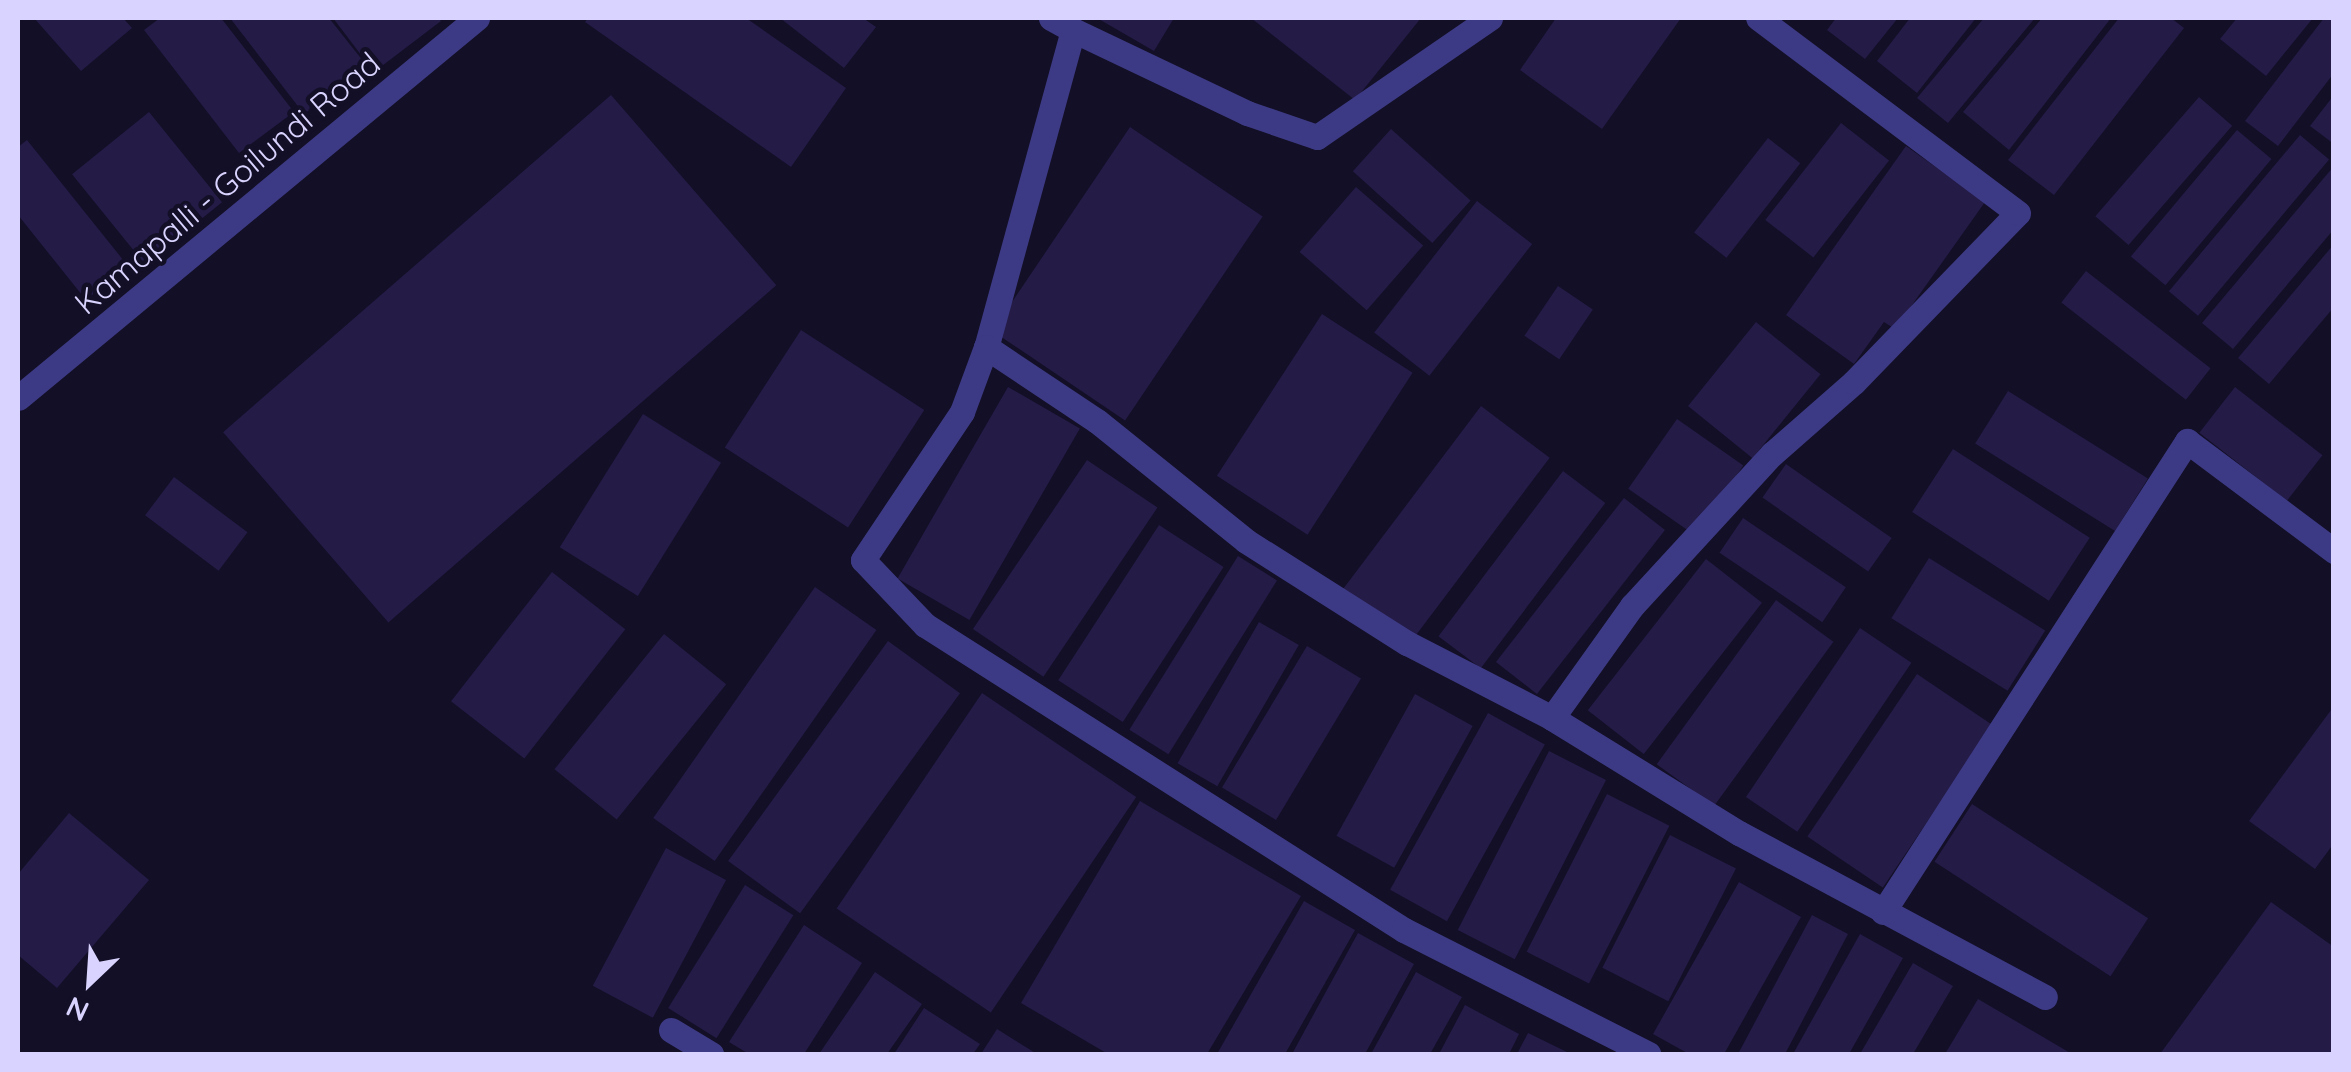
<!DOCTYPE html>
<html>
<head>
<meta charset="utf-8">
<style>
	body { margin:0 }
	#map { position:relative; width:2351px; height:1072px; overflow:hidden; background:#130f26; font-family:Quicksand,sans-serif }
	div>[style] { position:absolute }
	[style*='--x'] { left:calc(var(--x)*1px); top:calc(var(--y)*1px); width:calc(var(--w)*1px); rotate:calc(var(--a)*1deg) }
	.building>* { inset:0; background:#241b47; transform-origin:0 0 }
	.minor>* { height:25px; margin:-12.5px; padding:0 12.5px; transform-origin:12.5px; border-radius:12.5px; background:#3d3a85 }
	.tertiary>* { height:25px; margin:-12.5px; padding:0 12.5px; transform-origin:12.5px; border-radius:12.5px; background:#3d3a85 }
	span { translate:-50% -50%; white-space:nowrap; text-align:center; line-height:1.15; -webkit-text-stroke:9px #130f26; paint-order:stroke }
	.street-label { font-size:32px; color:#d9d4ff }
	.frame { position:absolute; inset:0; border:20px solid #d9d4ff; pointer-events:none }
	.north { position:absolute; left:40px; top:932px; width:100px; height:100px; -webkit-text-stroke:8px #130f26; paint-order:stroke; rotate:205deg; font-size:28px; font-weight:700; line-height:40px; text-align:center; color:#d9d4ff }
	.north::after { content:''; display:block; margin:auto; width:35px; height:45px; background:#d9d4ff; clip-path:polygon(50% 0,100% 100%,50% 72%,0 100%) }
</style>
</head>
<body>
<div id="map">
	<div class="building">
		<div style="clip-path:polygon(34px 18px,123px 18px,132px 28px,81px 71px)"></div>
		<div style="clip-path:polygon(160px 18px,221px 18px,294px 112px,239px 153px,144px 30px)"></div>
		<div style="clip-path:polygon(230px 18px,329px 18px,367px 66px,304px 114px)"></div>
		<div style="clip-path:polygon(333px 18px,438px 18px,441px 21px,374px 72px)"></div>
		<div style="clip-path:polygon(588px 18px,746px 18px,846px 88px,791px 167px,585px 22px)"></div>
		<div style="clip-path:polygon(780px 18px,863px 18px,876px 27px,844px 68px)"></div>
		<div style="clip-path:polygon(1097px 18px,1174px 18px,1154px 51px)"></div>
		<div style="clip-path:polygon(1251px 18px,1421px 18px,1355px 100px)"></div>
		<div style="clip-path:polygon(1556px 18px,1681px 18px,1602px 129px,1520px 70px)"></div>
		<div style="clip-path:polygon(1836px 18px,1898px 18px,1865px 59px,1827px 30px)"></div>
		<div style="clip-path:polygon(1910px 18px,1976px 18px,1917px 93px,1877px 61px)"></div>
		<div style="clip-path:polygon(1984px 18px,2035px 18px,1948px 123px,1917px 98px)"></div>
		<div style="clip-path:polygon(2042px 18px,2111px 18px,2009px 150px,1963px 112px)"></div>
		<div style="clip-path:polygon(2119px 18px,2171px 18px,2184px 28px,2054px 195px,2008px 160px)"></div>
		<div style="clip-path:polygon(2237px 18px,2313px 18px,2266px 76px,2220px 39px)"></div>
		<div style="clip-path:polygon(2324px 18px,2334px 18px,2334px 73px,2278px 146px,2245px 121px)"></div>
		<div style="left:611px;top:95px;width:252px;height:514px;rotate:49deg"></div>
		<div style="clip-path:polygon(2334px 95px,2334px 144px,2310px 126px)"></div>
		<div style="left:2199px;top:97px;width:44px;height:158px;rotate:41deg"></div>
		<div style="left:149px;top:112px;width:116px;height:99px;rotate:51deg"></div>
		<div style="left:1841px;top:123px;width:61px;height:123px;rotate:38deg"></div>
		<div style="left:1130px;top:127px;width:160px;height:246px;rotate:34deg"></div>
		<div style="left:1391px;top:129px;width:107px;height:57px;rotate:42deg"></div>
		<div style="left:2237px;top:130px;width:45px;height:165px;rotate:40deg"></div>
		<div style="left:2300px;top:135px;width:38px;height:204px;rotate:40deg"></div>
		<div style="left:1768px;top:138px;width:41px;height:120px;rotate:38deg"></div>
		<div style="clip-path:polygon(27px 140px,128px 266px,86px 300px,18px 215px,18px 147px)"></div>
		<div style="clip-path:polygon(1906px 146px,1985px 202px,1895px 329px,1884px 322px,1854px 364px,1786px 315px)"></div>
		<div style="clip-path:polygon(2334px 166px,2334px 229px,2233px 349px,2202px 323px)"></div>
		<div style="left:1356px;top:187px;width:89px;height:86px;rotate:41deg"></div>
		<div style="left:1477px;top:201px;width:70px;height:167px;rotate:38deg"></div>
		<div style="clip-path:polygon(2334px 244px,2334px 307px,2269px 384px,2238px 358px)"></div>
		<div style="left:2086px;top:271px;width:158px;height:40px;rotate:38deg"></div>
		<div style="left:1558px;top:286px;width:42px;height:60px;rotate:34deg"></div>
		<div style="left:1322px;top:314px;width:108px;height:193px;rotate:33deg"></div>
		<div style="left:1756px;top:322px;width:83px;height:108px;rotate:39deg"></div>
		<div style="left:801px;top:330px;width:147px;height:140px;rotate:33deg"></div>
		<div style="left:1008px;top:387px;width:83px;height:221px;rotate:30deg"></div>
		<div style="left:2235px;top:387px;width:111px;height:58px;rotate:38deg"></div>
		<div style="left:2008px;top:391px;width:165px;height:62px;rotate:32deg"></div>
		<div style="left:1481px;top:406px;width:86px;height:232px;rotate:37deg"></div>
		<div style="left:643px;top:414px;width:92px;height:157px;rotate:32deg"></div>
		<div style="left:1677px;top:419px;width:81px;height:85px;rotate:35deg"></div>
		<div style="left:1953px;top:449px;width:163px;height:75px;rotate:33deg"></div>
		<div style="left:1087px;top:460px;width:85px;height:204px;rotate:34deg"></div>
		<div style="left:1786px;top:464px;width:129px;height:41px;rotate:35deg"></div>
		<div style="left:1563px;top:471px;width:53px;height:207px;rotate:37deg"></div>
		<div style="left:174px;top:477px;width:92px;height:48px;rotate:37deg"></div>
		<div style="left:1624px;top:498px;width:52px;height:208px;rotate:38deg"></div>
		<div style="left:1743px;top:518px;width:124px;height:42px;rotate:34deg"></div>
		<div style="left:1159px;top:525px;width:77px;height:185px;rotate:33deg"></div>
		<div style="left:1238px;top:556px;width:46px;height:205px;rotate:32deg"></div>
		<div style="left:1929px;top:558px;width:137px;height:71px;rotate:32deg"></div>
		<div style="left:1706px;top:559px;width:71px;height:192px;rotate:38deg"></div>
		<div style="left:552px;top:572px;width:93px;height:164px;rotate:38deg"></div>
		<div style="left:815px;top:587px;width:75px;height:282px;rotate:35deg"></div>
		<div style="left:1776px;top:600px;width:71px;height:203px;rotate:36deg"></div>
		<div style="left:1259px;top:622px;width:46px;height:163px;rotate:30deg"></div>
		<div style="left:1860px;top:628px;width:62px;height:204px;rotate:34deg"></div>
		<div style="left:664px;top:634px;width:80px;height:174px;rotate:39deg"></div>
		<div style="left:888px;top:641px;width:89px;height:272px;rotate:36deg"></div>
		<div style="left:1307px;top:646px;width:63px;height:165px;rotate:31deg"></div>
		<div style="left:1917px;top:674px;width:91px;height:196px;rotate:34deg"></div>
		<div style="left:982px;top:693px;width:186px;height:260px;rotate:34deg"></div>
		<div style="left:1415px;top:694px;width:66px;height:162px;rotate:29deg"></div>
		<div style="clip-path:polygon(2334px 706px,2334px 843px,2315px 869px,2249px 821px)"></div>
		<div style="left:1488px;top:713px;width:65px;height:202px;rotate:29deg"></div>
		<div style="left:1549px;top:751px;width:64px;height:201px;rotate:27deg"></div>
		<div style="left:1607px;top:794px;width:70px;height:177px;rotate:27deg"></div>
		<div style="clip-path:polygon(1140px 801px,1301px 896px,1207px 1054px,1108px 1054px,1021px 1003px)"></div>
		<div style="left:1972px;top:804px;width:210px;height:69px;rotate:33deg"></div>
		<div style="clip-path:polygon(69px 813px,149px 880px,57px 988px,18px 955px,18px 874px)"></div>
		<div style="left:1670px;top:835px;width:74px;height:149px;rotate:27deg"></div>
		<div style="left:666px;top:848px;width:68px;height:156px;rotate:28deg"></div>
		<div style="clip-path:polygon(1739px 882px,1801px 917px,1724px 1054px,1689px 1054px,1653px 1034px)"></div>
		<div style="left:745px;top:885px;width:57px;height:145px;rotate:32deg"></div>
		<div style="clip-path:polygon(1304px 901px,1355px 930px,1285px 1054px,1217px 1054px)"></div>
		<div style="clip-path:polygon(2271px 902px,2334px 947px,2334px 1054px,2160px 1054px)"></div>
		<div style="clip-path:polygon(1812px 915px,1848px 934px,1785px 1054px,1738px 1054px)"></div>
		<div style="clip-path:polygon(804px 925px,862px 963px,804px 1054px,749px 1054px,729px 1042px)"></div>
		<div style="clip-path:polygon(1358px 933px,1414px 964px,1365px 1054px,1292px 1054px)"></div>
		<div style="clip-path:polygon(1860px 934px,1903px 958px,1849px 1054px,1793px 1054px)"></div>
		<div style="clip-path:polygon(1913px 963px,1953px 986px,1913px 1054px,1860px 1054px)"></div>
		<div style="clip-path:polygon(875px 972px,922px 1004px,887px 1054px,819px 1054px)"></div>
		<div style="clip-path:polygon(1416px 972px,1462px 997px,1430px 1054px,1371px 1054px)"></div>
		<div style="clip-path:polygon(1978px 999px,2072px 1054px,1945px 1054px)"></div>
		<div style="clip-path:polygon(1465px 1005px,1519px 1034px,1509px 1054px,1439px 1054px)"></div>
		<div style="clip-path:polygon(924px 1008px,980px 1044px,973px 1054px,894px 1054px)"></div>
		<div style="clip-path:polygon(997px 1029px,1037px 1054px,981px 1054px)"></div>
		<div style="clip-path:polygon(1528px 1033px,1571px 1054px,1517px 1054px)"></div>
	</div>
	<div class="minor">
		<div style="--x:1051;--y:18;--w:25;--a:29"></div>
		<div style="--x:1073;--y:30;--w:329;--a:105.3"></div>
		<div style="--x:986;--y:347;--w:69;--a:110.3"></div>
		<div style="--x:962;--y:412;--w:178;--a:123.8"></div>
		<div style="--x:863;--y:560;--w:90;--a:46.4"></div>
		<div style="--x:925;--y:625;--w:568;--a:32.49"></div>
		<div style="--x:1404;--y:930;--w:274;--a:26.9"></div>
		<div style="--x:1073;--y:30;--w:193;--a:25.5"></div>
		<div style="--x:1247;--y:113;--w:74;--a:18.9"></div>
		<div style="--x:1317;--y:137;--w:210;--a:-34.5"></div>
		<div style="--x:986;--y:347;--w:133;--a:33.7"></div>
		<div style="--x:1097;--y:421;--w:191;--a:38.8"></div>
		<div style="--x:1246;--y:541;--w:191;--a:32.4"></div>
		<div style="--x:1407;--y:643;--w:163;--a:27.3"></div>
		<div style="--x:1552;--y:718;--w:220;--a:31.6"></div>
		<div style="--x:1739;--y:833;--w:347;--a:28.2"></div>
		<div style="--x:1552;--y:718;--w:138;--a:-54.5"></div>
		<div style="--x:1632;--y:606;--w:207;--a:-47.4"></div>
		<div style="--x:1772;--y:454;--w:109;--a:-41.3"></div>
		<div style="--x:1854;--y:382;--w:235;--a:-45.9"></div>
		<div style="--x:2018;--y:213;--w:325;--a:-143.1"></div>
		<div style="--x:1883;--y:912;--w:561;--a:-57.16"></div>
		<div style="--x:2187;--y:441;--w:184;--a:36.8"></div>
		<div style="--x:671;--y:1030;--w:47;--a:31"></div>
	</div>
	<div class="tertiary">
		<div style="--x:18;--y:398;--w:596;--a:-39.62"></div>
	</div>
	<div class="street-label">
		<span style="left:227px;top:183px;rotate:-40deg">Kamapalli - Goilundi Road</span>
	</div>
	<div class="frame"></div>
	<div class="north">N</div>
</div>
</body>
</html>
